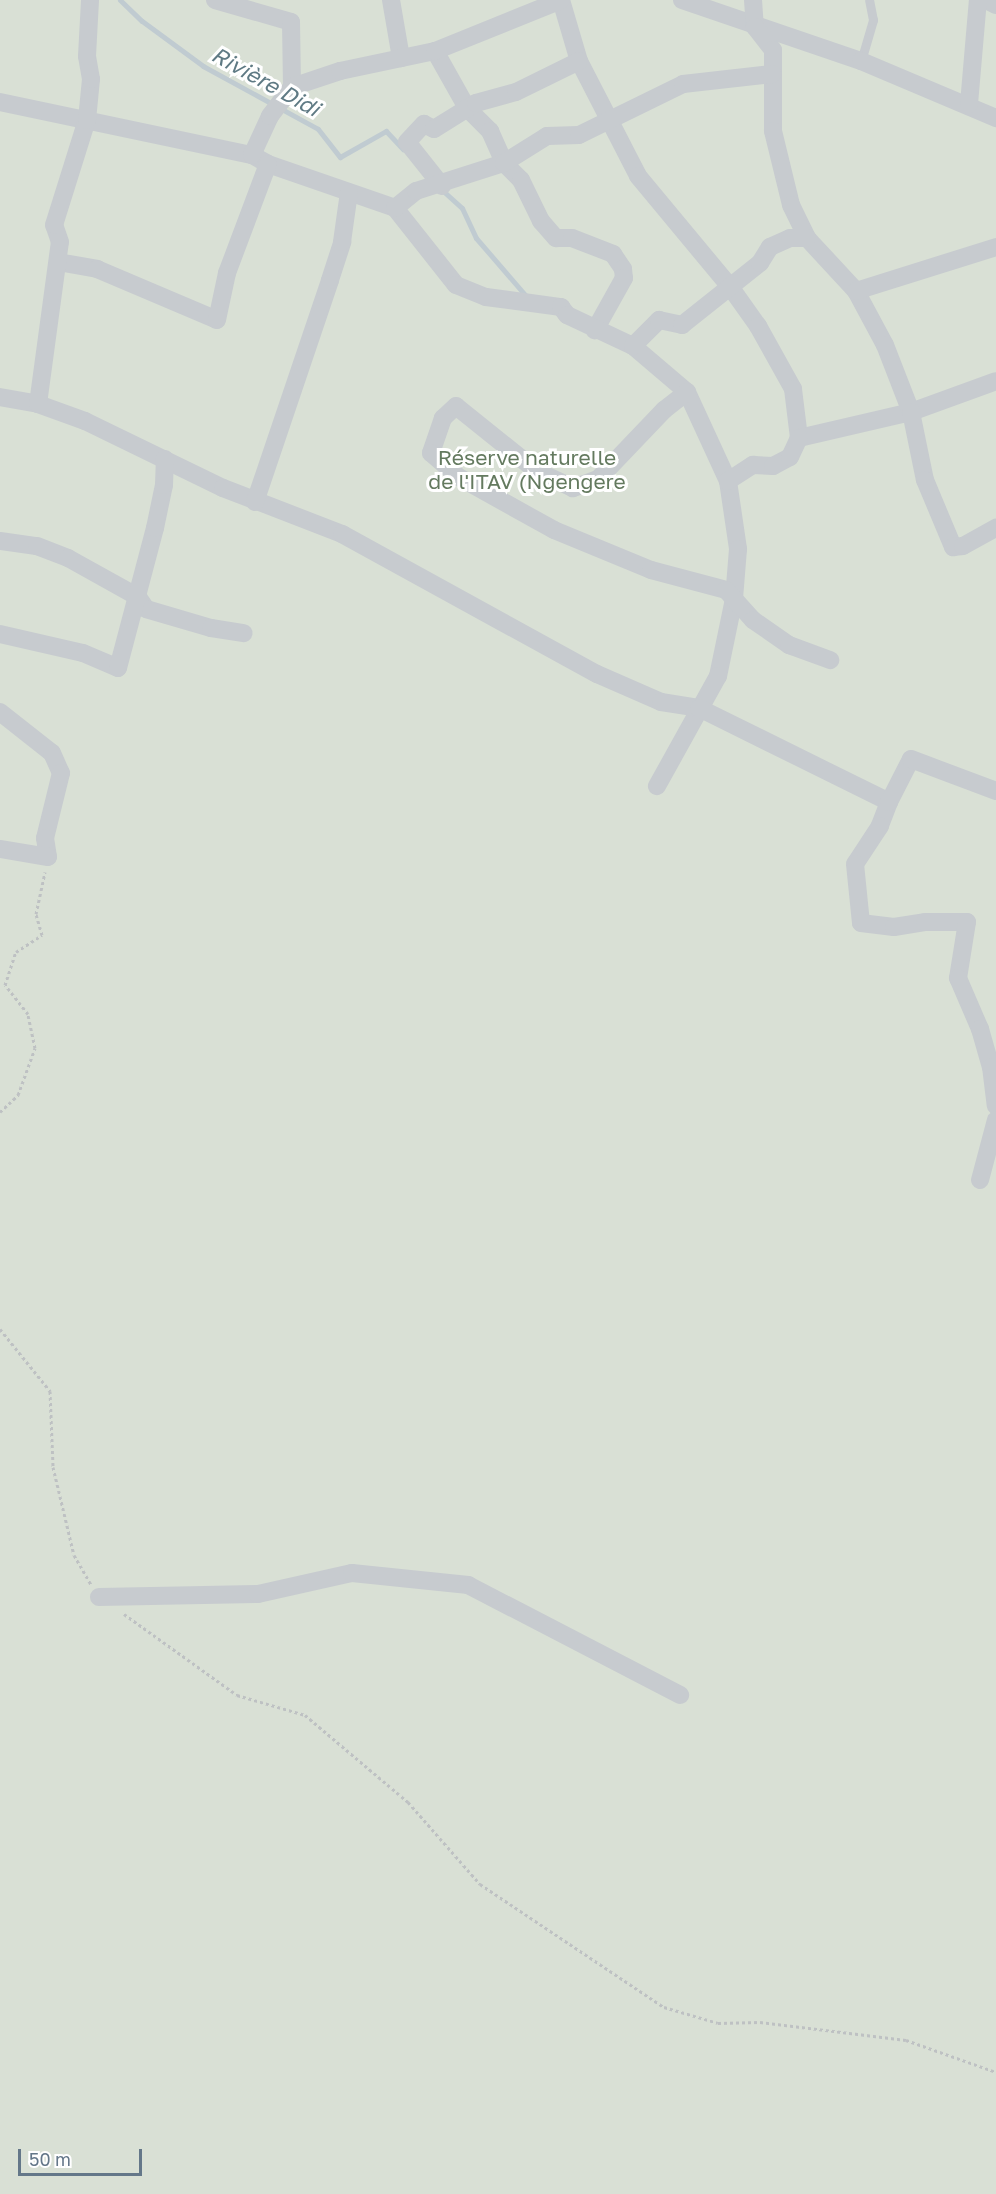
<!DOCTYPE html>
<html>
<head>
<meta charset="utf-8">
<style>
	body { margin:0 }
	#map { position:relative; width:996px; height:2194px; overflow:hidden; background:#f8f8f4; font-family:"Golos Text",sans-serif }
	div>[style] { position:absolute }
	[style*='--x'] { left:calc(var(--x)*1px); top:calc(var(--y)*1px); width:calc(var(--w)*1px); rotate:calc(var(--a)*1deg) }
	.green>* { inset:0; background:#d9e0d5; transform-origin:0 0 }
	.stream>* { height:5px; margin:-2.5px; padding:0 2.5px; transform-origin:2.5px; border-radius:2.5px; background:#c0cbd1 }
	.path>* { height:3px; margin-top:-1.5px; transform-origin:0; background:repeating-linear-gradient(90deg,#bec1c3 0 3px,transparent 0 6px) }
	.lane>* { height:9px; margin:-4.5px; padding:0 4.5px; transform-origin:4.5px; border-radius:4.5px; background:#c7cbcf }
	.street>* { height:18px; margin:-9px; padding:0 9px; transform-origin:9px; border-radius:9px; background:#c7cbcf }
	span { translate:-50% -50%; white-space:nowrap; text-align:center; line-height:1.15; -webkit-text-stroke:6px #fff; paint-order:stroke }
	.park-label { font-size:21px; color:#647a5f }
	.water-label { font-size:22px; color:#5f7a84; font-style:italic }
	.scale { position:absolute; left:18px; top:2149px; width:124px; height:27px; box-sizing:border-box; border:3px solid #647789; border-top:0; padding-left:8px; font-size:18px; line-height:21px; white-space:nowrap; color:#647789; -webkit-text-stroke:4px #fff; paint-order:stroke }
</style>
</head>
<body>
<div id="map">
	<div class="green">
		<div style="left:0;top:0;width:996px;height:2194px"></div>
	</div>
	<div class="stream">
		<div style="--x:120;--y:0;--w:30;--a:44"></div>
		<div style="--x:142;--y:21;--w:76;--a:36.4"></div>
		<div style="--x:203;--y:66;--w:131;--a:28.7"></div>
		<div style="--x:318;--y:129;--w:36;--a:52"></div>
		<div style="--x:340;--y:157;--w:53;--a:-29.5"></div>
		<div style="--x:386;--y:131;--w:25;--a:47"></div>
		<div style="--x:442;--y:190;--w:27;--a:42"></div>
		<div style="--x:462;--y:208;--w:33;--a:65"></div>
		<div style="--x:476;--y:238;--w:78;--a:49.2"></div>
	</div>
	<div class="path">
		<div style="--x:0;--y:1112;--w:25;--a:-43"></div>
		<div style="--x:18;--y:1095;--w:50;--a:-70.1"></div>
		<div style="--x:35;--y:1048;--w:35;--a:-102"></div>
		<div style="--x:28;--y:1014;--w:37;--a:-128"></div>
		<div style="--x:5;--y:985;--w:35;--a:-72"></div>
		<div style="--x:16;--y:952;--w:31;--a:-33"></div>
		<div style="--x:42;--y:935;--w:22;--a:-106"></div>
		<div style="--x:36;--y:914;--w:43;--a:-77.9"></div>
		<div style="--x:0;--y:1329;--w:80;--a:51.1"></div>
		<div style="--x:50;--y:1391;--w:76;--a:87.7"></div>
		<div style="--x:53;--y:1467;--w:90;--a:76.6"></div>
		<div style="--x:74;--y:1555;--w:34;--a:60"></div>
		<div style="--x:124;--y:1614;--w:139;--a:35.6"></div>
		<div style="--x:237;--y:1695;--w:71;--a:16.4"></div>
		<div style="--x:305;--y:1715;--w:135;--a:40.2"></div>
		<div style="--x:408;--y:1802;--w:109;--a:48.7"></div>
		<div style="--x:480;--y:1884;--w:221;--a:33.8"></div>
		<div style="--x:664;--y:2007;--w:56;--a:16.5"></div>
		<div style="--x:718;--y:2023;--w:42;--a:-1.4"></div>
		<div style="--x:760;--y:2022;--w:147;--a:7"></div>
		<div style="--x:906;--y:2040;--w:96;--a:19.6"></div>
	</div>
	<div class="lane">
		<div style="--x:861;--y:61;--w:43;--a:-73.7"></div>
		<div style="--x:873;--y:20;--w:20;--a:-101"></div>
	</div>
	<div class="street">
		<div style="--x:215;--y:0;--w:79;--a:16.1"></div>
		<div style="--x:291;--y:22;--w:65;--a:89.1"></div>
		<div style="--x:391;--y:0;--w:59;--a:80.2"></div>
		<div style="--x:561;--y:0;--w:64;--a:73.6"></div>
		<div style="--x:579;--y:61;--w:129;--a:62.8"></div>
		<div style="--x:638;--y:176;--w:146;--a:50.3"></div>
		<div style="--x:731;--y:288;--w:47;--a:54.6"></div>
		<div style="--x:758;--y:326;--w:72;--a:60.9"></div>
		<div style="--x:793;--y:389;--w:49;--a:83"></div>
		<div style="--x:799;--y:438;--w:115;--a:-13.1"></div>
		<div style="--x:911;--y:412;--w:90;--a:-20"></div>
		<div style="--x:682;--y:0;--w:189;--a:18.8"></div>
		<div style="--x:861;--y:61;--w:147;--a:22.9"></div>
		<div style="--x:753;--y:0;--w:27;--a:86"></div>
		<div style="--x:755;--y:27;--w:29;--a:52"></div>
		<div style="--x:773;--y:50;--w:81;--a:90"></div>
		<div style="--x:773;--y:131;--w:76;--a:76.3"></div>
		<div style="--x:791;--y:205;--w:37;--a:64"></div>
		<div style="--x:807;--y:238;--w:72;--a:47.2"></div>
		<div style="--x:856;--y:291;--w:61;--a:61.8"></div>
		<div style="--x:885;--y:345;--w:72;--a:68.8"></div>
		<div style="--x:911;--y:412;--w:69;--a:78.4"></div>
		<div style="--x:925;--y:480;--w:73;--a:67.3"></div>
		<div style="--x:953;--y:547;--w:10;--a:-6"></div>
		<div style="--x:963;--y:546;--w:38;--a:-29"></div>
		<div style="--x:986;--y:0;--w:11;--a:27"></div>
		<div style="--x:435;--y:51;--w:65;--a:60.7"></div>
		<div style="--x:467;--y:108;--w:33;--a:45"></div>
		<div style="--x:490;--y:131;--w:35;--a:66"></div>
		<div style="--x:504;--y:163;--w:24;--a:45"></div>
		<div style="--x:521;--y:180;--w:46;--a:64"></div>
		<div style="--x:541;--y:221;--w:23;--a:49"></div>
		<div style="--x:556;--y:238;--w:16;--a:0"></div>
		<div style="--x:572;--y:238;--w:44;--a:21.3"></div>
		<div style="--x:613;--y:254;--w:18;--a:56"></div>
		<div style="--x:623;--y:269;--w:9;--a:84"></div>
		<div style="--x:624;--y:278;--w:60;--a:119.1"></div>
		<div style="--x:0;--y:102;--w:258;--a:11.9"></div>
		<div style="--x:252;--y:155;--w:18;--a:29"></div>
		<div style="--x:268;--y:164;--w:134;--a:19.1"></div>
		<div style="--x:395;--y:208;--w:98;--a:51.6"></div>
		<div style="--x:456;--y:285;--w:32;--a:22"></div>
		<div style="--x:486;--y:297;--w:76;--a:7.6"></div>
		<div style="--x:561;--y:307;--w:10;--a:53"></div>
		<div style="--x:567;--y:315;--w:73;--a:25.2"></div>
		<div style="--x:633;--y:346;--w:71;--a:40.4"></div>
		<div style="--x:687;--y:392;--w:98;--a:65.3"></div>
		<div style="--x:728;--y:481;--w:69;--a:81.6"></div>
		<div style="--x:738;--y:549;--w:50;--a:94.6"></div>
		<div style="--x:734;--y:599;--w:79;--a:101.7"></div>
		<div style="--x:718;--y:676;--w:126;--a:119"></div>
		<div style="--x:969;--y:104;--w:104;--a:-85.1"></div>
		<div style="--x:252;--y:155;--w:43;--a:-65.2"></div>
		<div style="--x:270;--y:116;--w:36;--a:-53"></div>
		<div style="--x:292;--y:87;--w:51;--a:-18.4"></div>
		<div style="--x:340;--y:71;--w:97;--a:-11.9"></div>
		<div style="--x:435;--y:51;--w:136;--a:-22"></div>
		<div style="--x:442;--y:186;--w:56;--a:-128.5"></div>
		<div style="--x:407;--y:142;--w:25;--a:-47"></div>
		<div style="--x:424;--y:124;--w:11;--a:27"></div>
		<div style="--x:434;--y:129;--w:49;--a:-31.8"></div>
		<div style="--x:476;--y:103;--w:41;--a:-15.4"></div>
		<div style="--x:516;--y:92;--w:70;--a:-26.2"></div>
		<div style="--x:395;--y:208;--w:27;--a:-39"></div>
		<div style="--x:416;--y:191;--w:92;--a:-17.7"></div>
		<div style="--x:504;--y:163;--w:51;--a:-32.1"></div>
		<div style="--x:547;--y:136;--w:32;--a:-2"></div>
		<div style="--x:579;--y:135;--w:116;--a:-26.1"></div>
		<div style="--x:683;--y:84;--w:90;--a:-6.4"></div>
		<div style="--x:58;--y:262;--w:40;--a:10"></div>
		<div style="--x:97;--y:269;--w:130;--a:23"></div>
		<div style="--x:217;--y:320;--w:48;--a:-78"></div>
		<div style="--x:227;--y:273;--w:116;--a:-69.4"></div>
		<div style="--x:856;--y:291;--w:147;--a:-17.4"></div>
		<div style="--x:633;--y:346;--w:37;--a:-45"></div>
		<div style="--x:659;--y:320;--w:24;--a:12"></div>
		<div style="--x:682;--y:325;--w:100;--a:-38.5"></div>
		<div style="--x:760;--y:263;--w:19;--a:-58"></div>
		<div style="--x:770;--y:247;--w:22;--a:-24"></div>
		<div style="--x:790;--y:238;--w:17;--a:0"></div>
		<div style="--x:687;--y:392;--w:29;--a:142"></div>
		<div style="--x:664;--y:410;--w:95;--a:133.7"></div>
		<div style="--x:598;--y:479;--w:27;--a:160"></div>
		<div style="--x:573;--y:488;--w:38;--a:-155"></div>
		<div style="--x:538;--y:472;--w:105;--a:-141.2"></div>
		<div style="--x:456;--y:406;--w:18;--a:137"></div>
		<div style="--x:443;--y:418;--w:37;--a:109"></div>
		<div style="--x:431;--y:453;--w:35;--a:41"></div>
		<div style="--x:457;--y:476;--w:111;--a:29.1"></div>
		<div style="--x:554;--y:530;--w:105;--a:22.4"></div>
		<div style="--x:651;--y:570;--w:78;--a:14.9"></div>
		<div style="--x:726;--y:590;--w:40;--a:48"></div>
		<div style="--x:753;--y:620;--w:44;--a:34.8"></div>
		<div style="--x:789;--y:645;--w:44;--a:20.1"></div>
		<div style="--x:0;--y:397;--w:39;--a:10"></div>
		<div style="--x:38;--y:404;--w:50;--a:19.9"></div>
		<div style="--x:85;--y:421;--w:153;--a:25.9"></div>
		<div style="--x:223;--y:488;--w:128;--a:21.1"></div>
		<div style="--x:342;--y:534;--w:291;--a:28.8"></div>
		<div style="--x:597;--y:674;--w:70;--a:23.6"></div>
		<div style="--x:661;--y:702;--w:38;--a:9"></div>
		<div style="--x:699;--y:708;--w:212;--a:26.3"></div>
		<div style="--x:889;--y:802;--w:26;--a:111"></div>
		<div style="--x:880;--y:826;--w:45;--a:123.3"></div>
		<div style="--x:855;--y:864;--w:59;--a:84.2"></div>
		<div style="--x:861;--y:923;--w:33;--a:7"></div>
		<div style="--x:894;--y:927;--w:31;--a:-9"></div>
		<div style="--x:925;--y:922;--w:42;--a:0"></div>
		<div style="--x:967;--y:922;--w:57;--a:99.1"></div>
		<div style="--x:958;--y:978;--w:56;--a:66.7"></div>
		<div style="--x:980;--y:1029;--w:40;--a:74"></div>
		<div style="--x:991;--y:1067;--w:39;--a:83"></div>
		<div style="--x:38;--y:404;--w:163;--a:-82.3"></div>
		<div style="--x:60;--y:242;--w:18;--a:-109"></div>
		<div style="--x:54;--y:225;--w:110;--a:-72.6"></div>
		<div style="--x:87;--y:120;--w:41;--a:-84.4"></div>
		<div style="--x:91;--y:79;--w:23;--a:-100"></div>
		<div style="--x:87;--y:56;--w:56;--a:-86.9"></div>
		<div style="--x:728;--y:481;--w:30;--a:-33"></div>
		<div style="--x:753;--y:465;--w:20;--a:3"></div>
		<div style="--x:773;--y:466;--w:19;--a:-28"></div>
		<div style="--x:790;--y:457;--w:21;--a:-65"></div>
		<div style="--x:255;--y:502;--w:234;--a:-71.3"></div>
		<div style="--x:330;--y:280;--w:40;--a:-72"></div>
		<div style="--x:342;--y:242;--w:50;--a:-82"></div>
		<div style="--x:0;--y:541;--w:37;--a:8"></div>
		<div style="--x:37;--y:546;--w:33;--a:21"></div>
		<div style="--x:68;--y:558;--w:80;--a:29.1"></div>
		<div style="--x:138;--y:597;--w:14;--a:56"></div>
		<div style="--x:146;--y:609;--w:68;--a:16.3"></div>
		<div style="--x:211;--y:628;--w:33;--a:9"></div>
		<div style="--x:0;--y:634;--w:85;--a:12.9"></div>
		<div style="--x:83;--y:653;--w:38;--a:23"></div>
		<div style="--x:118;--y:668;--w:145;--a:-75.2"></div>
		<div style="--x:155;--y:528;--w:44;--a:-78.2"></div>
		<div style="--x:164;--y:485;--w:26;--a:-88"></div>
		<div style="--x:0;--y:712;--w:66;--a:38.3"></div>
		<div style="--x:52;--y:753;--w:22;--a:66"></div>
		<div style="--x:61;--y:773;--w:67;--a:103.8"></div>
		<div style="--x:45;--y:838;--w:19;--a:81"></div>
		<div style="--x:48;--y:857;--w:49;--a:-170.5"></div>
		<div style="--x:889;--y:802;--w:48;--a:-62.9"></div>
		<div style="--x:911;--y:759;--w:91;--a:20.6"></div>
		<div style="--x:980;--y:1180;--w:62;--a:-75.1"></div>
		<div style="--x:99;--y:1597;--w:159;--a:-1.1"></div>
		<div style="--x:258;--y:1594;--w:96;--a:-12.6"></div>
		<div style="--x:352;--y:1573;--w:117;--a:5.9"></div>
		<div style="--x:468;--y:1585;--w:239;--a:27.4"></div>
	</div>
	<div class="park-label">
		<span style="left:527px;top:469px">Réserve naturelle<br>de l'ITAV (Ngengere</span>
	</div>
	<div class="water-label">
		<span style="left:266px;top:81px;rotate:29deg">Rivière Didi</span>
	</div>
	<div class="scale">50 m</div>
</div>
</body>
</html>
